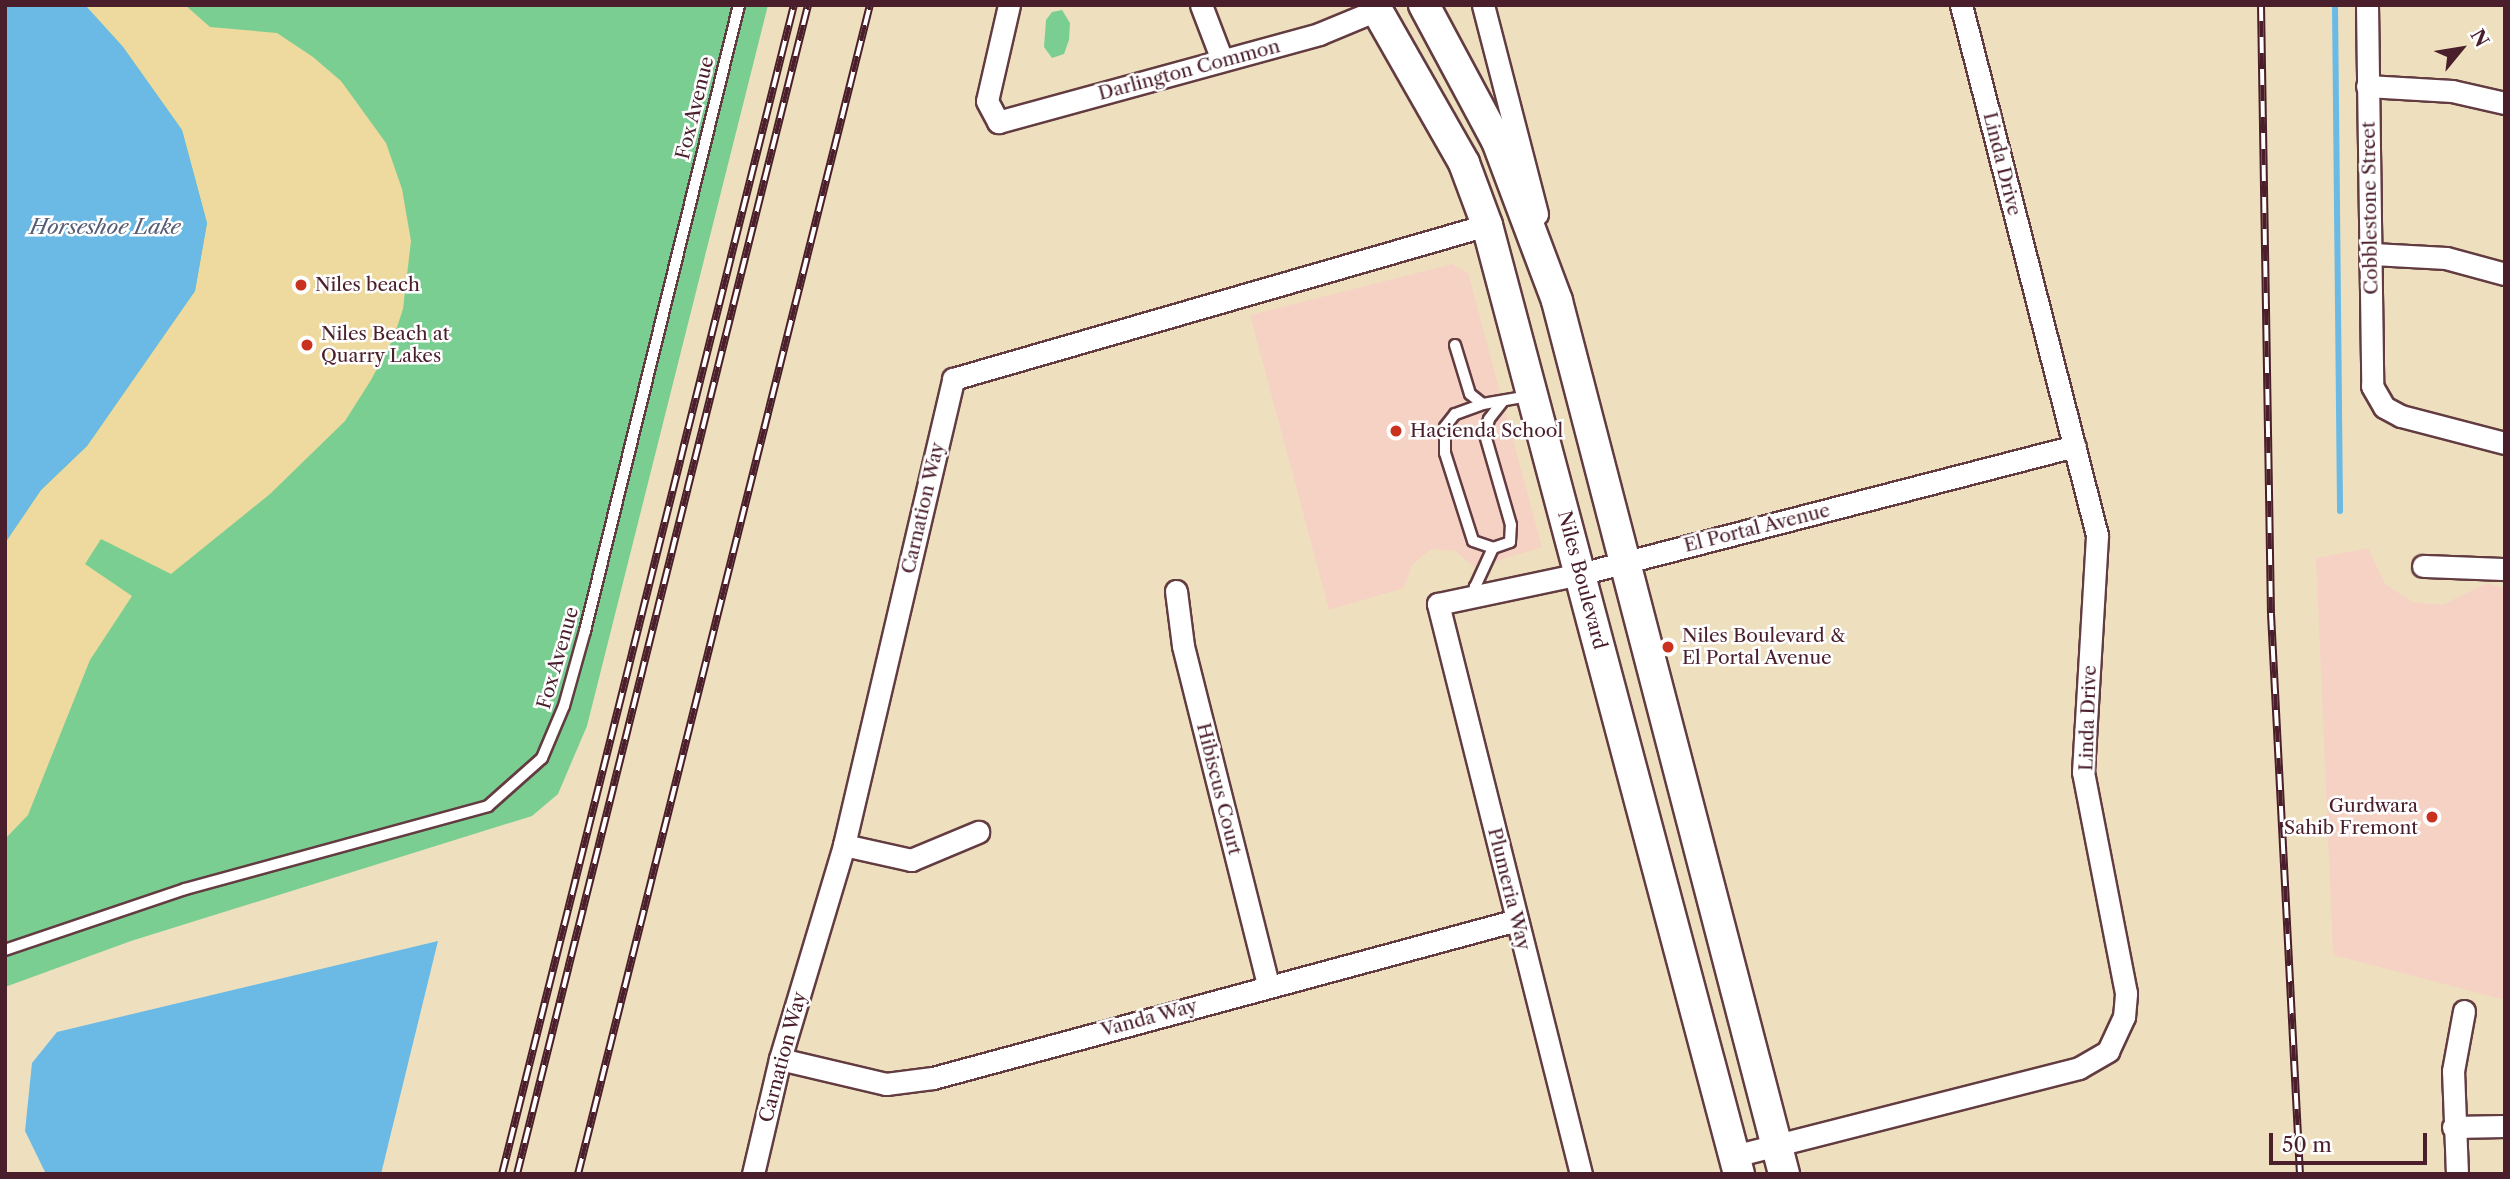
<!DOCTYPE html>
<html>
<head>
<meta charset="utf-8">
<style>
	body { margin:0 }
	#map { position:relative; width:2510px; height:1179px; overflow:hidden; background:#eee0bf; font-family:"Libre Caslon Text",serif }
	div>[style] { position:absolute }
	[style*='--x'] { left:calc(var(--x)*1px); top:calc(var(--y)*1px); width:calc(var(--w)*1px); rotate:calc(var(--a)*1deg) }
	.built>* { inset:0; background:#f6d2c4 }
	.green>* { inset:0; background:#7bce91 }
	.sand>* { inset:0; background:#eeda9e }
	.water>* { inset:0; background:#6abae5 }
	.stream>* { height:6px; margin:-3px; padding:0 3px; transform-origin:3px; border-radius:3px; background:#6abae5 }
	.roads { filter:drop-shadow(2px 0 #633c41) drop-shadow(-2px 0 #633c41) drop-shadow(0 2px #633c41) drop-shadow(0 -2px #633c41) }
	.lane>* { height:10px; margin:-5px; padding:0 5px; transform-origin:5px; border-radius:5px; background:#fff }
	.street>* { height:21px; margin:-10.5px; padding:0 10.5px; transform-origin:10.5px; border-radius:10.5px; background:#fff }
	.secondary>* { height:30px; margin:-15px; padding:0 15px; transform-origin:15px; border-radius:15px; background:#fff }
	.rail>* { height:8px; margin-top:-4px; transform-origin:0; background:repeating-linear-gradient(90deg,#fff 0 16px,#4a1f2b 0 32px); box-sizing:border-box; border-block:2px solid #4a1f2b }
	.dots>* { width:19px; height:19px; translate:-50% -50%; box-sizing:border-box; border:4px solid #fff; border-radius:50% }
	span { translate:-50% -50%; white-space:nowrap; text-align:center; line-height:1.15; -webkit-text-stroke:5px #fff; paint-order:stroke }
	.street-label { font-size:19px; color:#4a1f2b }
	.poi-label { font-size:19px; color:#4a1f2b }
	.left { translate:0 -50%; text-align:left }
	.right { translate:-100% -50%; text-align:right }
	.water-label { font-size:21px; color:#575d75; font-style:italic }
	.frame { position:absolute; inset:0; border:7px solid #4a1f2b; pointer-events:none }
	.north { position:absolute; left:2426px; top:14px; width:70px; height:70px; -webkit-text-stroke:5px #fff; paint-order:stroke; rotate:60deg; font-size:19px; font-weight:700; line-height:28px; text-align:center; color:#4a1f2b }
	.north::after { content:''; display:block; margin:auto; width:24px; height:32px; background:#4a1f2b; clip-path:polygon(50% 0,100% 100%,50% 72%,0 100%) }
	.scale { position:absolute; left:2269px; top:1133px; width:158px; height:32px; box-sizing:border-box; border:4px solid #4a1f2b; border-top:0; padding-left:9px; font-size:21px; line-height:24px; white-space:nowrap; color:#4a1f2b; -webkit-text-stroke:5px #fff; paint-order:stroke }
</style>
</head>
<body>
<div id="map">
	<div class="built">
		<div style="clip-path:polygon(1452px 264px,1468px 273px,1542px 547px,1476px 568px,1455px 551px,1431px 549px,1412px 565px,1404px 588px,1329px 610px,1250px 315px)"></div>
		<div style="clip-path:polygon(2368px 548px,2385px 584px,2413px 602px,2442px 605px,2487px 583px,2505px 588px,2505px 1000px,2333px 955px,2316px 558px)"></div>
	</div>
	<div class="green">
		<div style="clip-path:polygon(5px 5px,768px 5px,587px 726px,558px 794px,532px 816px,131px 941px,5px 987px)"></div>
		<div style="clip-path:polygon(1062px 10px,1070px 23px,1069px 40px,1064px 54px,1052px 58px,1044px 47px,1046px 20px,1052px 12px)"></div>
	</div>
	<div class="sand">
		<div style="clip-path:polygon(85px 5px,185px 5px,210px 27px,277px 33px,313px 57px,341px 81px,386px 143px,402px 189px,411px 241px,403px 309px,393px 339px,371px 380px,345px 421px,270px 494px,171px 574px,101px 539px,85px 564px,132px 596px,90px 660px,28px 815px,5px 839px,5px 543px,41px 490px,87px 446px,195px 291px,207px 223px,182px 130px,123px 47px)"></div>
	</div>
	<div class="water">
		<div style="clip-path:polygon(5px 5px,85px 5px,123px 47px,182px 130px,207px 223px,195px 291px,87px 446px,41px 490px,5px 543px)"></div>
		<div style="clip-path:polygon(438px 941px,381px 1174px,46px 1174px,25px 1131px,32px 1063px,57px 1032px)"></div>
	</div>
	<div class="stream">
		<div style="--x:2335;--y:5;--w:506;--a:89.43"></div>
	</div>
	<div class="roads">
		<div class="lane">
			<div style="--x:1455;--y:345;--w:51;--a:73"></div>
			<div style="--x:1470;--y:394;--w:16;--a:38"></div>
			<div style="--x:1483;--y:404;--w:47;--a:-9.9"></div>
			<div style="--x:1483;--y:404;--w:30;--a:160"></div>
			<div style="--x:1455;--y:414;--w:16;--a:128"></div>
			<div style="--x:1445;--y:427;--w:26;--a:90"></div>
			<div style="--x:1445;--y:453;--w:92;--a:72.3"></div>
			<div style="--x:1473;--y:541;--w:21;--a:19"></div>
			<div style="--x:1493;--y:548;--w:18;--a:-19"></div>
			<div style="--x:1510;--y:542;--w:17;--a:-87"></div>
			<div style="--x:1511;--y:525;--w:94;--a:-106.1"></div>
			<div style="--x:1485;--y:435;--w:16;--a:-76"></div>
			<div style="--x:1489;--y:419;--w:23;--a:-52"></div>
			<div style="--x:1478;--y:595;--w:9;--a:-111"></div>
			<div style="--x:1475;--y:587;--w:43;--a:-65.2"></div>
			<div style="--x:5;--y:950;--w:190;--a:-18.7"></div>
			<div style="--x:185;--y:889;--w:314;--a:-15.3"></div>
			<div style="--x:488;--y:806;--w:72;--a:-41.6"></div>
			<div style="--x:542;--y:758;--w:56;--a:-67.1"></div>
			<div style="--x:564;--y:706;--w:78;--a:-74.4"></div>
			<div style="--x:585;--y:631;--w:645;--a:-76.18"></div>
		</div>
		<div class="street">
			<div style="--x:1009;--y:5;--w:98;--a:102.9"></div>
			<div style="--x:987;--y:101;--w:24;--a:62"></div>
			<div style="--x:998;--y:122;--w:333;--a:-15.3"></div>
			<div style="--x:1319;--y:34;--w:63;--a:-22.5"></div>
			<div style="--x:1201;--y:5;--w:59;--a:69.1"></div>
			<div style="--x:1483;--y:5;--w:216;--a:75.5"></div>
			<div style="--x:2367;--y:5;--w:381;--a:89.2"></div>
			<div style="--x:2372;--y:386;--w:24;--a:60"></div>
			<div style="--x:2384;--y:407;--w:19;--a:28"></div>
			<div style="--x:2401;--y:416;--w:107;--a:14.6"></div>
			<div style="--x:2367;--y:86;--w:85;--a:3.4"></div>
			<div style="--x:2452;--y:91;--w:54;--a:12.8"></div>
			<div style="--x:2373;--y:254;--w:73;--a:3.1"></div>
			<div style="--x:2446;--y:258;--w:61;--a:15.2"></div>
			<div style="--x:2423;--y:566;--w:82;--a:2.1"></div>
			<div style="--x:1176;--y:591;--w:55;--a:82.7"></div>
			<div style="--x:1183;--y:646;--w:349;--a:75.9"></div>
			<div style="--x:844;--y:845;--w:69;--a:12.6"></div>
			<div style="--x:911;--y:860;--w:73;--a:-22.7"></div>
			<div style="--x:780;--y:1059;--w:109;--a:13.3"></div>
			<div style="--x:886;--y:1084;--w:47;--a:-7.3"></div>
			<div style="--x:933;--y:1078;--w:605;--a:-15.14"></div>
			<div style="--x:2453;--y:1127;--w:52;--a:-1.1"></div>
			<div style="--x:1734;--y:1156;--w:356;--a:-14.3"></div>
			<div style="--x:2079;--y:1068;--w:34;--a:-30"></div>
			<div style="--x:2108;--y:1051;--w:38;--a:-65"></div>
			<div style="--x:2124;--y:1017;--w:24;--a:-85"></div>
			<div style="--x:2126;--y:993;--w:225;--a:-101"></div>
			<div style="--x:2083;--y:772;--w:237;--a:-86.6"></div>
			<div style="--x:2097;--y:535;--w:547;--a:-104.39"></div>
			<div style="--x:753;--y:1174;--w:118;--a:-76.8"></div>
			<div style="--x:780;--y:1059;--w:223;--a:-73.3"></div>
			<div style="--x:844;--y:845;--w:479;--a:-76.8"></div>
			<div style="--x:953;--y:379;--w:556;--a:-16.09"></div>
			<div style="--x:1581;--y:1174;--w:588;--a:-104.08"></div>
			<div style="--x:1438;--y:604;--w:145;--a:-11.9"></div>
			<div style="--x:1580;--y:574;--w:511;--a:-14.5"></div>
			<div style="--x:2457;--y:1174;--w:103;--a:-92.2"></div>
			<div style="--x:2453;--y:1071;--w:61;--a:-79.6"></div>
		</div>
		<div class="secondary">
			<div style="--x:1374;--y:5;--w:182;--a:60.3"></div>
			<div style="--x:1464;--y:163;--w:66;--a:69.6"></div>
			<div style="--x:1487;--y:225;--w:982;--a:75.13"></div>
			<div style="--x:1424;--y:5;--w:154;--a:61.8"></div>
			<div style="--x:1497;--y:141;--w:171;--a:69.4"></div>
			<div style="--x:1557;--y:301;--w:902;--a:75.42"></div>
		</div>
	</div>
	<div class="rail">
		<div style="--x:2261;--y:5;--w:609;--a:89.06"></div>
		<div style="--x:2271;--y:614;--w:561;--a:87.04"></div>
		<div style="--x:502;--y:1174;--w:1205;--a:-75.98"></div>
		<div style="--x:517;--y:1174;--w:1205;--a:-76.02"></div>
		<div style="--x:578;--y:1174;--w:1205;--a:-75.98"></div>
	</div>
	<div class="dots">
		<div style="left:301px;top:285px;background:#c8321e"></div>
		<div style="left:307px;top:345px;background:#c8321e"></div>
		<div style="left:1396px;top:431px;background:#c8321e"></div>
		<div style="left:1668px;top:647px;background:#c8321e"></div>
		<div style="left:2432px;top:817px;background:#c8321e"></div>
	</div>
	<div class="street-label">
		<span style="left:1189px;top:70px;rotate:-15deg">Darlington Common</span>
		<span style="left:695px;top:108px;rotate:-76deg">Fox Avenue</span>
		<span style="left:2002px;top:164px;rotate:76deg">Linda Drive</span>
		<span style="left:2370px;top:208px;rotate:-91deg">Cobblestone Street</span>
		<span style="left:923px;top:508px;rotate:-77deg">Carnation Way</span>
		<span style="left:1757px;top:528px;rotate:-14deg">El Portal Avenue</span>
		<span style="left:1582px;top:580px;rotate:75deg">Niles Boulevard</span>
		<span style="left:558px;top:658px;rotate:-74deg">Fox Avenue</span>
		<span style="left:2088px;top:718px;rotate:-88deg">Linda Drive</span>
		<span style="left:1219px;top:789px;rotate:76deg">Hibiscus Court</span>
		<span style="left:1509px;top:889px;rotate:76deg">Plumeria Way</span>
		<span style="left:1149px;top:1018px;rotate:-15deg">Vanda Way</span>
		<span style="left:783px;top:1057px;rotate:-75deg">Carnation Way</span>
	</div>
	<div class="poi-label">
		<span class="left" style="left:315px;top:285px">Niles beach</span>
		<span class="left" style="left:321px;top:345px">Niles Beach at<br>Quarry Lakes</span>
		<span class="left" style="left:1410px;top:431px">Hacienda School</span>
		<span class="left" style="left:1682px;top:647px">Niles Boulevard &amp;<br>El Portal Avenue</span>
		<span class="right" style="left:2418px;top:817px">Gurdwara<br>Sahib Fremont</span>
	</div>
	<div class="water-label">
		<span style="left:105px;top:227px">Horseshoe Lake</span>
	</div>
	<div class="frame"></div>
	<div class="north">N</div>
	<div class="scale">50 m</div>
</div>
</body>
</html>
